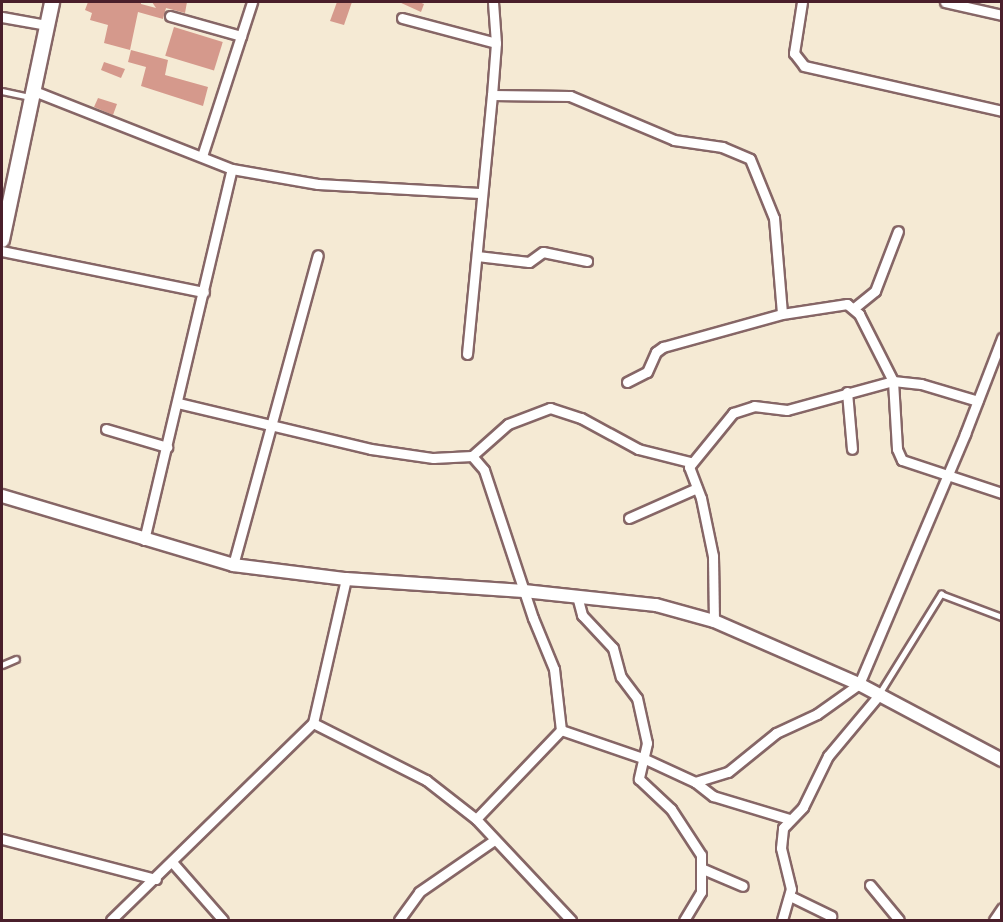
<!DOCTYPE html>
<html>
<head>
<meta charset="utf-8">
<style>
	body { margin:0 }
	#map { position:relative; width:1003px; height:922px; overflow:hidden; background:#f5ead4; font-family:"Patrick Hand",sans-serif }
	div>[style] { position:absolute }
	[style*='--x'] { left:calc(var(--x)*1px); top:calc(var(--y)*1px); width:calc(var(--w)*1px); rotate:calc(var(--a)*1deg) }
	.building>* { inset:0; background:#d5998c; transform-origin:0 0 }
	.roads { filter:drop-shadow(2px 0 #866666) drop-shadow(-2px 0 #866666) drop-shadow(0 2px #866666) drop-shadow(0 -2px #866666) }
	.service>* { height:4.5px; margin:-2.25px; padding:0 2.25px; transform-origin:2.25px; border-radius:2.25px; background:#fff }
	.minor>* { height:9px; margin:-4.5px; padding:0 4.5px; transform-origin:4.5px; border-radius:4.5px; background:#fff }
	.tertiary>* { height:12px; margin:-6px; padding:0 6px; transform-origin:6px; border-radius:6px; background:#fff }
	.secondary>* { height:14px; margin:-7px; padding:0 7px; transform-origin:7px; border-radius:7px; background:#fff }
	span { translate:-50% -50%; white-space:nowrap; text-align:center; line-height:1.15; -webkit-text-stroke:4.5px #fff; paint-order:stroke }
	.frame { position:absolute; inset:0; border:3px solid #4a1f2b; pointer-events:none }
</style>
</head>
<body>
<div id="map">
	<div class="building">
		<div style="clip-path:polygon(88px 2px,141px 2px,141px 4px,156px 8px,152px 2px,187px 2px,185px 13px,166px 8px,163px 19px,138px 12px,130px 50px,104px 43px,108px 25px,90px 20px,92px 13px,85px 10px)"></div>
		<div style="clip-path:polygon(337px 2px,352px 2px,344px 25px,330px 21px)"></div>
		<div style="clip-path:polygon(399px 2px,419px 2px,424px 4px,421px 12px)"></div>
		<div style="left:174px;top:27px;width:51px;height:30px;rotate:17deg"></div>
		<div style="clip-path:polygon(131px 50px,168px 60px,165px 75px,208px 87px,203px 106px,141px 86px,146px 67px,128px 62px)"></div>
		<div style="clip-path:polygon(104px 62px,125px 69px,121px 78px,101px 70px)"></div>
		<div style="clip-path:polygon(98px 98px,117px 104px,113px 115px,94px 107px)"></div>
	</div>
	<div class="roads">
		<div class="service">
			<div style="--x:2;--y:91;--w:30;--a:12"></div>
			<div style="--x:2;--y:665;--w:15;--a:-23"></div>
			<div style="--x:879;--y:694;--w:118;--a:-58.2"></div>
			<div style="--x:941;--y:594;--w:65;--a:20.7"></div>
		</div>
		<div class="minor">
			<div style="--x:802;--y:2;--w:52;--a:98.9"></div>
			<div style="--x:794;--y:53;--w:16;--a:52"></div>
			<div style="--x:804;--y:66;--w:203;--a:12.8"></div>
			<div style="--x:945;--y:2;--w:58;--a:12.8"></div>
			<div style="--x:170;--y:16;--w:74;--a:15.7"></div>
			<div style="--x:2;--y:17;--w:46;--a:10.1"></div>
			<div style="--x:402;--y:18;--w:97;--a:14.9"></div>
			<div style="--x:34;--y:91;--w:213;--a:21.5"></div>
			<div style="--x:232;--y:169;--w:87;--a:9.9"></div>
			<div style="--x:318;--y:184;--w:162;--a:3.2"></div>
			<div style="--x:492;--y:95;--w:78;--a:0.7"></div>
			<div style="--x:570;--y:96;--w:113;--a:22.9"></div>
			<div style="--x:674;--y:140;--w:49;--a:8.3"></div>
			<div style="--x:722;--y:147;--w:30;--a:23"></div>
			<div style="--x:750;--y:159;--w:64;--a:67.9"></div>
			<div style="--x:774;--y:218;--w:96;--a:85.2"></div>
			<div style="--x:202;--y:156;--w:162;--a:-72"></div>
			<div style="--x:2;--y:251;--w:206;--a:11.5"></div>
			<div style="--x:477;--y:256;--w:52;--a:6.6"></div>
			<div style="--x:529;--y:262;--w:17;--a:-36"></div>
			<div style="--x:543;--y:252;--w:45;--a:11.6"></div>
			<div style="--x:854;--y:308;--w:27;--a:-39"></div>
			<div style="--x:875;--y:291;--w:64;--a:-69"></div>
			<div style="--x:467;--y:354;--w:260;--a:-84.5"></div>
			<div style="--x:492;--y:95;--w:52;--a:-85.6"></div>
			<div style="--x:496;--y:43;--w:41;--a:-94.2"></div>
			<div style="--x:627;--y:382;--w:22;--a:-27"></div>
			<div style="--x:647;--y:372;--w:22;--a:-66"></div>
			<div style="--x:656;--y:352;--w:9;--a:-36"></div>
			<div style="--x:663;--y:347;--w:123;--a:-15.5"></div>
			<div style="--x:782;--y:314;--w:66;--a:-8.7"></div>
			<div style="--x:847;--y:304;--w:16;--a:40"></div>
			<div style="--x:859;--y:314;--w:75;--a:63.1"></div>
			<div style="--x:893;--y:381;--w:68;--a:86.6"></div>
			<div style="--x:897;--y:449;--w:12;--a:66"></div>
			<div style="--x:902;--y:460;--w:105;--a:18.3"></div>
			<div style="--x:847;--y:392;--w:57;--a:85"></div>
			<div style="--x:178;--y:403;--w:198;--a:13.4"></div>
			<div style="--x:371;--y:449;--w:63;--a:8.3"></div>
			<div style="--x:433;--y:458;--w:39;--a:-3"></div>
			<div style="--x:472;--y:456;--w:48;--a:-41.6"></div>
			<div style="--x:508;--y:424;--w:45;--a:-20.9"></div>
			<div style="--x:550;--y:408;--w:33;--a:18"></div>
			<div style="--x:581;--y:418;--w:65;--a:28.5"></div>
			<div style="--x:638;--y:449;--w:54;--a:14"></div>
			<div style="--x:106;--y:429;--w:64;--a:16.4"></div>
			<div style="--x:472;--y:456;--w:18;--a:49"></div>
			<div style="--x:484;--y:470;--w:156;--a:71.7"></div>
			<div style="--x:533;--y:618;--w:55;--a:67.6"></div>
			<div style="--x:554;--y:669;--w:61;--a:83.5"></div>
			<div style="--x:629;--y:518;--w:74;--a:-23.8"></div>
			<div style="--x:144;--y:540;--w:381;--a:-76.7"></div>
			<div style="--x:233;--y:565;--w:321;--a:-74.7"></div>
			<div style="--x:577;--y:596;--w:20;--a:75"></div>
			<div style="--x:582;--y:615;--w:45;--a:46.8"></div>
			<div style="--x:613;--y:648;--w:30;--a:75"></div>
			<div style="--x:621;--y:677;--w:26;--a:53"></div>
			<div style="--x:637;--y:698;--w:46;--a:77.5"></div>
			<div style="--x:647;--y:743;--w:37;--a:103"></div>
			<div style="--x:639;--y:779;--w:44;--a:43.2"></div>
			<div style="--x:671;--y:809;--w:55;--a:56.9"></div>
			<div style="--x:701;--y:855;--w:37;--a:90"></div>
			<div style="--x:701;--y:892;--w:33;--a:121"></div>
			<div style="--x:714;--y:621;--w:65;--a:-90.9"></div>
			<div style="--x:713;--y:556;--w:59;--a:-101.7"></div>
			<div style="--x:701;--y:498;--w:33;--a:-111"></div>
			<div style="--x:689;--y:467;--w:70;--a:-50.8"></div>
			<div style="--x:733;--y:413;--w:22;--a:-18"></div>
			<div style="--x:754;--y:406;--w:33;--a:7"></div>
			<div style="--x:787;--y:410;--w:110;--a:-15.3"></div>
			<div style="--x:893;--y:381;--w:28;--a:6"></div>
			<div style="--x:921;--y:384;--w:59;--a:16.6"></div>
			<div style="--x:313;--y:723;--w:127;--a:26.8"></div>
			<div style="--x:426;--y:780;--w:63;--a:38"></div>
			<div style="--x:476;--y:819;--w:139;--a:46.8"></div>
			<div style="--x:695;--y:782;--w:34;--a:-17"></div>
			<div style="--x:728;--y:772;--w:62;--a:-39.1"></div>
			<div style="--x:776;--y:733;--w:45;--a:-24.9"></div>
			<div style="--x:817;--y:714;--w:52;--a:-35.5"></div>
			<div style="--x:859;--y:684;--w:272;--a:-67"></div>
			<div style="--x:965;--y:434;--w:103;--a:-68.9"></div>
			<div style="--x:476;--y:819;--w:123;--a:-46.3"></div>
			<div style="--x:561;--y:730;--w:87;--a:18.9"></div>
			<div style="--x:643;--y:758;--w:57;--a:24.8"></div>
			<div style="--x:695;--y:782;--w:23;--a:38"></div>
			<div style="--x:713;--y:796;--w:79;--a:16.8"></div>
			<div style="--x:2;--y:839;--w:159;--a:14.6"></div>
			<div style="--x:172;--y:862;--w:77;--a:48.7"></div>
			<div style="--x:703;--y:869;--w:43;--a:23"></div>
			<div style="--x:870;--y:885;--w:45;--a:50.4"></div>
			<div style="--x:790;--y:896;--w:46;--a:26"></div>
			<div style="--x:111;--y:920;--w:282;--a:-44.3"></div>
			<div style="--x:313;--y:723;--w:148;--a:-77.1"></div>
			<div style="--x:399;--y:920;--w:34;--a:-54"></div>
			<div style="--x:419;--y:892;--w:90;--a:-34.6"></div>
			<div style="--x:782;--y:920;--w:32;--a:-74"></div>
			<div style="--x:791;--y:889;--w:42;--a:-103.7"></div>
			<div style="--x:781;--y:848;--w:20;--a:-84"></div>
			<div style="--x:783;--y:828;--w:29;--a:-46"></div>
			<div style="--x:803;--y:807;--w:57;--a:-63.9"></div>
			<div style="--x:828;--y:756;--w:80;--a:-50.1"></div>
			<div style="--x:994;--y:920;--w:14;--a:-56"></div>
		</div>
		<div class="tertiary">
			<div style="--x:2;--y:496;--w:241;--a:16.6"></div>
			<div style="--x:233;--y:565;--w:114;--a:7.1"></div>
			<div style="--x:346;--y:579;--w:178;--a:3.9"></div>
			<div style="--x:524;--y:591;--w:133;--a:6.1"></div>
			<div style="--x:656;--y:605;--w:60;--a:15.4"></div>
			<div style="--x:714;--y:621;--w:158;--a:23.5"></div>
			<div style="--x:859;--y:684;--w:162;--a:28"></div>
		</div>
		<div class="secondary">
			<div style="--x:2;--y:240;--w:243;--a:-78.1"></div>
		</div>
	</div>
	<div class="frame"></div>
</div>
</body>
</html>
